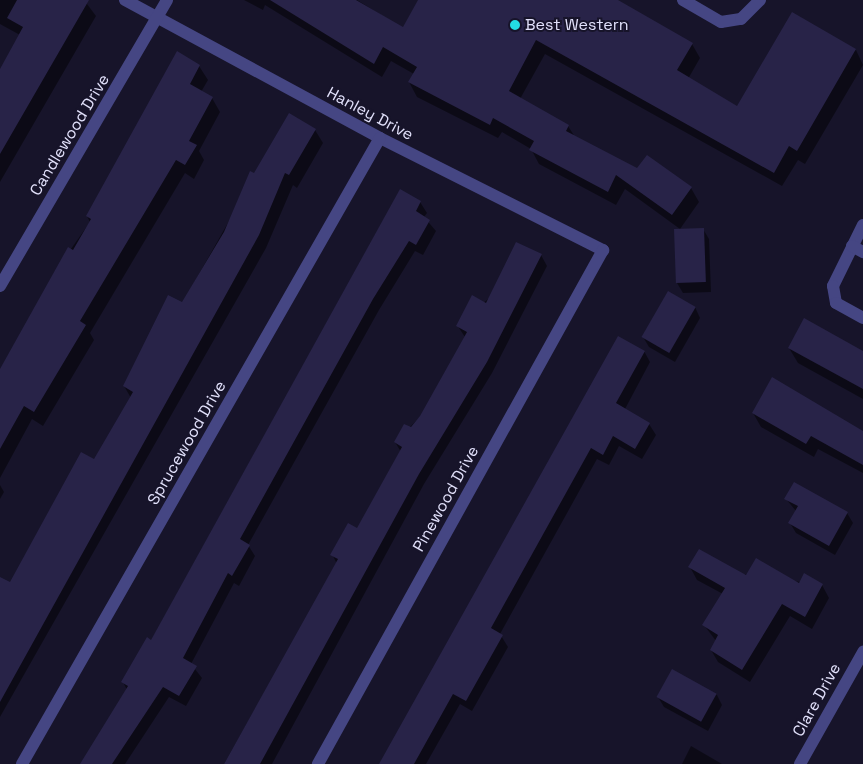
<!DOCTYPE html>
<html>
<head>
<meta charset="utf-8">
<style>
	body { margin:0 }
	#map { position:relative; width:863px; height:764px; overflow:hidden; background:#17142a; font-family:"Space Grotesk",sans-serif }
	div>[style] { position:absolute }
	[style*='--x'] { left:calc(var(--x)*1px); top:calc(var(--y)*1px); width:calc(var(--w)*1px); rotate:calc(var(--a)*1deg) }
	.shadow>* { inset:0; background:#0007 }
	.building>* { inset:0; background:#282348; transform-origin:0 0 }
	.minor>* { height:12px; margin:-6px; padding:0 6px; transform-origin:6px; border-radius:6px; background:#454683 }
	.dots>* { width:14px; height:14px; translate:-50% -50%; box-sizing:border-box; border:2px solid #17142a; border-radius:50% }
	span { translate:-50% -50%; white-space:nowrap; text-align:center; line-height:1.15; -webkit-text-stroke:4px #17142a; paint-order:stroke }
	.poi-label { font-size:16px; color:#e2e1fb }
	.left { translate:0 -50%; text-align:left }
	.street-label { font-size:16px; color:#e2e1fb }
</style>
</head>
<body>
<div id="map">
	<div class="shadow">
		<div style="clip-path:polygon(0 0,84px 0,96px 16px,0 182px,0 71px,20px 35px,0 24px)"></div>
		<div style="clip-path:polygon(244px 0,357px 0,404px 29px,420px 0,616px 0,692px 44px,700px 58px,688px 79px,737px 108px,856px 50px,863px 65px,805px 164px,798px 160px,782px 186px,545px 54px,520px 99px,568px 126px,575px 137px,638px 170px,691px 188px,699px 202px,680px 229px,625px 189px,616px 205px,539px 164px,531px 149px,502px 132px,498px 138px,417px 97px,409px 82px,414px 74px,391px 61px,382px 77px,265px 5px,263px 10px)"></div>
		<div style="clip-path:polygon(199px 66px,208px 80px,201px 92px,212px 98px,220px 112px,199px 151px,204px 160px,194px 179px,185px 173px,90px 333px,94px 340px,43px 426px,32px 419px,0 478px,0 376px,54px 273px,90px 222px,87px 216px)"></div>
		<div style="clip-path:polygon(315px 130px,323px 143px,297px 188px,293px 185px,266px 248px,0 717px,0 590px,10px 584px,94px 461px,131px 398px,124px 386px,182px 304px,255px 175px)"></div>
		<div style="clip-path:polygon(400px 190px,420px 202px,427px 213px,424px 217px,436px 231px,423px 255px,415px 251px,379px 310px,248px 545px,255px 556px,239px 586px,234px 583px,191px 664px,202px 678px,186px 706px,169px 697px,125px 764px,84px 764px,127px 690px,123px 682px,151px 641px)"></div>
		<div style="clip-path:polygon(703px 229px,709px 239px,711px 292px,683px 293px,677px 283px)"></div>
		<div style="clip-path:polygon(541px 255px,547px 266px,492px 373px,424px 484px,272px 764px,224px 764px,337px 564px,332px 554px,357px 530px,401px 452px,395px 442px,421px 416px,465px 337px,457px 325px)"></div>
		<div style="clip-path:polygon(695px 307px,700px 318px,675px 362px,649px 347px,643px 337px)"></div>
		<div style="clip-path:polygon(789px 348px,863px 352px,863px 399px,798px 363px)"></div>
		<div style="clip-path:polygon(644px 351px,650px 362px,625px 409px,649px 424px,656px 435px,642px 459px,619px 446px,609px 465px,597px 459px,500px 634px,508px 647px,472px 711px,460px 704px,426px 764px,380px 764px)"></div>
		<div style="clip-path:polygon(753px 413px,863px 432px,863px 473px,818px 449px,814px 457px,761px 427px)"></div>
		<div style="clip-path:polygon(0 485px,4px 492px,0 499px)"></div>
		<div style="clip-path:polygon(786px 499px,847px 513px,853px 523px,835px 555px,796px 533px,790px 523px,796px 511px)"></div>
		<div style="clip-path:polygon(690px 567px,822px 585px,829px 598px,812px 629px,790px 616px,750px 682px,718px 662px,711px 650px,716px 641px,704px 625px,723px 594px,697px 580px)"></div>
		<div style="clip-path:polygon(672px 671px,717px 695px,722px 705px,708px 731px,664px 707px,658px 697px)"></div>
		<div style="clip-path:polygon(691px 746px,722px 764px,682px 764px)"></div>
	</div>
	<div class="building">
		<div style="clip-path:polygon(17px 0,89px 0,0 154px,0 69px,23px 27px,7px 18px)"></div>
		<div style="clip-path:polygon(270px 0,356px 0,403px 27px,418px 0,618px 0,693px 43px,677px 70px,737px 106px,792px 12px,856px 49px,797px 151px,789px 146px,774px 173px,536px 40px,509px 91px,569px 125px,566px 131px,637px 168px,647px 155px,692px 187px,672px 215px,616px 175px,608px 192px,529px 150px,534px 141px,493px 118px,490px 125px,408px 82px,417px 67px,383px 47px,374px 64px)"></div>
		<div style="clip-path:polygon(177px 51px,200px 65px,190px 84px,213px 97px,189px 141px,197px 145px,185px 165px,176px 160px,80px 321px,86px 325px,34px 412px,24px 406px,0 449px,0 369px,68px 247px,73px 250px,91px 219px,86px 216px)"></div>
		<div style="clip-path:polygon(289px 113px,316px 129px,289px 175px,285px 173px,259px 235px,0 702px,0 577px,10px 582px,81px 452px,94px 459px,133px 392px,123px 386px,168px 295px,182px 302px,224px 232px,250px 171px,254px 173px)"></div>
		<div style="clip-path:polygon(400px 189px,421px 201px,416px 211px,430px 220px,416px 245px,409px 241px,373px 299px,240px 539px,250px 545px,232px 576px,228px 573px,183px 658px,197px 666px,179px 696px,163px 687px,112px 764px,80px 764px,128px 686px,121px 682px,147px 637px,151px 640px)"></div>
		<div style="left:704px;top:228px;width:54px;height:30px;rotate:88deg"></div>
		<div style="clip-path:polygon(516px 242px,542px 254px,487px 362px,419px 474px,260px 764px,224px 764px,338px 559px,330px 555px,348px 523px,357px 528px,402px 447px,394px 442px,404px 424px,411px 427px,420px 416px,467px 332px,456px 326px,472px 295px,486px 303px)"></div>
		<div style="left:668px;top:291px;width:32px;height:53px;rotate:30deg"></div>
		<div style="clip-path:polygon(804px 318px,863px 351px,863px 389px,788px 348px)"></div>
		<div style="clip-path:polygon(618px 336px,645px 351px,616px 403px,650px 423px,635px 449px,613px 436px,603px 455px,591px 448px,491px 628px,503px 635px,466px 701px,453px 694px,414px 764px,379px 764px)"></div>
		<div style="clip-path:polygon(772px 377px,863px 431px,863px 465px,811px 436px,806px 444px,752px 413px)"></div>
		<div style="clip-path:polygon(794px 482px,848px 512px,829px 546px,788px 523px,798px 506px,784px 499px)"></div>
		<div style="clip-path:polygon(699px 549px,746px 575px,756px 558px,799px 583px,804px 573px,823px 584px,805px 617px,782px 604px,742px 670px,710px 650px,718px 635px,702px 625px,725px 588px,688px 567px)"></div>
		<div style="left:672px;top:669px;width:51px;height:32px;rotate:29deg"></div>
	</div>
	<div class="minor">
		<div style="--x:125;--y:0;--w:290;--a:28.4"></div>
		<div style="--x:380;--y:138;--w:250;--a:26.7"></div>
		<div style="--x:603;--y:250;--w:588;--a:119.01"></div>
		<div style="--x:683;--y:0;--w:44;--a:30.1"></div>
		<div style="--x:721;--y:22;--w:20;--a:-9"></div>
		<div style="--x:741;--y:19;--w:27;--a:-45"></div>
		<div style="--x:863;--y:225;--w:68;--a:116.2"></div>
		<div style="--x:833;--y:286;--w:17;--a:80"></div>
		<div style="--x:836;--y:303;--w:31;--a:29"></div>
		<div style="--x:852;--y:246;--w:13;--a:29"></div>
		<div style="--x:0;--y:286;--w:331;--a:-59.7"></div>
		<div style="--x:22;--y:764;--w:721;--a:-60.24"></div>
		<div style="--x:800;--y:764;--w:129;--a:-60.6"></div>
	</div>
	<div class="dots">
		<div style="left:515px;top:25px;background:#23dce5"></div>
	</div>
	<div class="poi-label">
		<span class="left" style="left:525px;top:25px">Best Western</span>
	</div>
	<div class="street-label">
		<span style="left:370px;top:114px;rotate:28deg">Hanley Drive</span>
		<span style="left:70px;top:135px;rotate:-59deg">Candlewood Drive</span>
		<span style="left:187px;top:443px;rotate:-60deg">Sprucewood Drive</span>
		<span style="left:446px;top:499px;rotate:-61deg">Pinewood Drive</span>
		<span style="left:817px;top:700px;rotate:-61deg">Clare Drive</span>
	</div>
</div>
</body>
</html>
